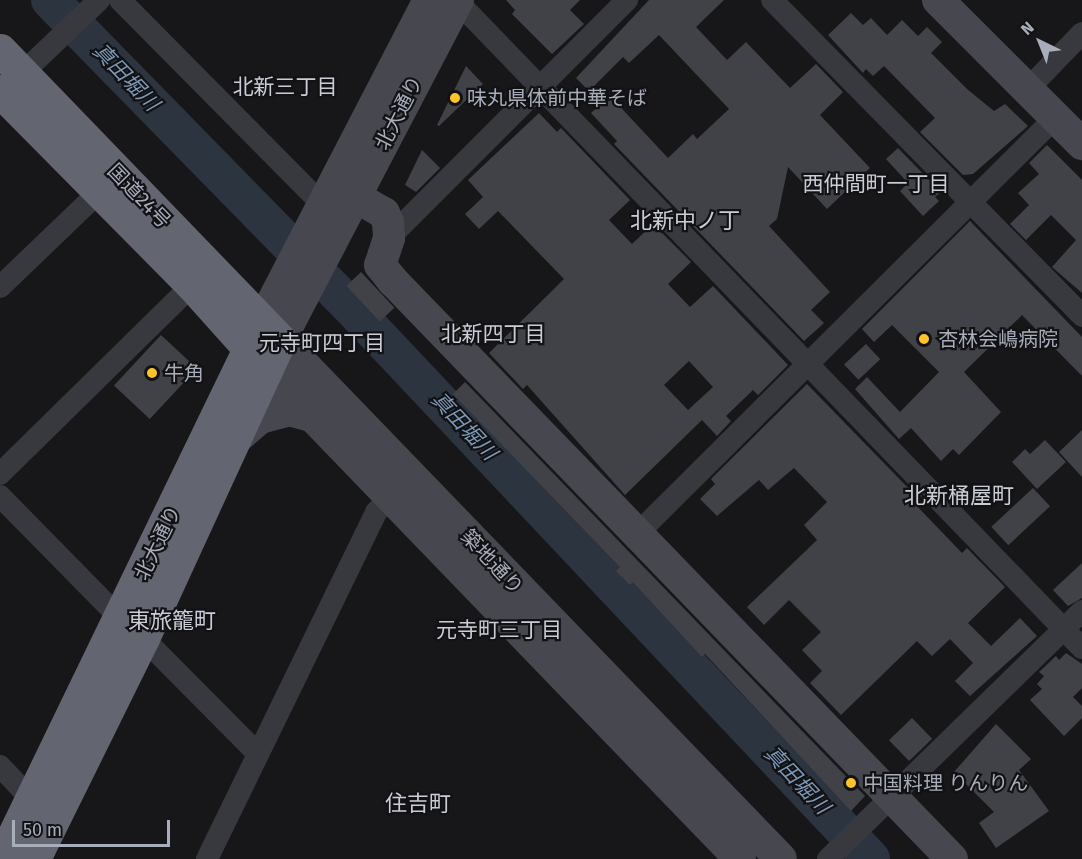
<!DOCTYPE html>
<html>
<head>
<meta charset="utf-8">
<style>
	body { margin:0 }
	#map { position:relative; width:1082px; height:859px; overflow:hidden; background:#17171a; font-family:"Fira Sans","Noto Sans JP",sans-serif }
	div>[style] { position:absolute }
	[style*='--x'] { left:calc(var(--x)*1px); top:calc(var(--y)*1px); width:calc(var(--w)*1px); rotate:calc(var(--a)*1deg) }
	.river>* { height:38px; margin:-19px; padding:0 19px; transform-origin:19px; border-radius:19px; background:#2c353f }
	.building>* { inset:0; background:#414247; transform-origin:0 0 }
	.street>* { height:22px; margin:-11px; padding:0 11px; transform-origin:11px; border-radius:11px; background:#38393f }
	.secondary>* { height:32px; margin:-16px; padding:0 16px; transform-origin:16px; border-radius:16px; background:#46474f }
	.highway>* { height:33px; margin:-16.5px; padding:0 16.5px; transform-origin:16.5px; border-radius:16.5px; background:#636670 }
	.dots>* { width:16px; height:16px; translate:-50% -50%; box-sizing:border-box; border:3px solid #121215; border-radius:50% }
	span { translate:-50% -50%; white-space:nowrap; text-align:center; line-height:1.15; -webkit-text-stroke:4.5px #121215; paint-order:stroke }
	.poi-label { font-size:20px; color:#a8adba }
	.left { translate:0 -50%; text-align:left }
	.street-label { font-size:20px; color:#a8adba }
	.water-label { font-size:21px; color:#7d99b8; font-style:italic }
	.neighbourhood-label { font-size:21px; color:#caccd6 }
	.quarter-label { font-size:22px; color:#caccd6 }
	.north { position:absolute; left:1010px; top:12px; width:60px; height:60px; -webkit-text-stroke:4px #121215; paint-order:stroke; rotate:317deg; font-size:16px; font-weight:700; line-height:24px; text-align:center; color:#a8adba }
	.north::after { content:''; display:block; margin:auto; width:21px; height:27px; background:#a8adba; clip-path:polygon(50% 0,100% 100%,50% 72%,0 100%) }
	.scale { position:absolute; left:12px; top:820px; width:158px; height:27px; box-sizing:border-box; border:3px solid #a8adba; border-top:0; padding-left:8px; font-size:18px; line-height:21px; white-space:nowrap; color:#a8adba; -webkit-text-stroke:4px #121215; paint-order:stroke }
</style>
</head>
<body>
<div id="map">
	<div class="river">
		<div style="--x:50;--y:0;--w:427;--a:45.6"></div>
		<div style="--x:349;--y:305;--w:761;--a:46.7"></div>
	</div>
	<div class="building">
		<div style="clip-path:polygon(506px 0,580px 0,570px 10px,584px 24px,552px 54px,512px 14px,515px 10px)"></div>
		<div style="clip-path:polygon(649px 0,724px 0,696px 27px,727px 60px,746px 42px,790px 88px,816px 64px,843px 92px,820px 115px,870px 168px,827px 209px,788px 167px,777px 219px,769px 226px,830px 292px,811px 310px,824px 323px,804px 341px,614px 144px,617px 141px,591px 113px,610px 96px,668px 158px,693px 134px,697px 139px,729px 109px,659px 35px,629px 63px,623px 57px,589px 91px,576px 78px)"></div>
		<div style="clip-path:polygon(851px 13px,863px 25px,871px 18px,887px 35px,902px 20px,918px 36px,927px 27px,942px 42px,931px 53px,967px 89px,994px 111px,1005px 104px,1028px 126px,973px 174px,963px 175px,920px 132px,935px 118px,884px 66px,873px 76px,866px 69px,863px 73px,828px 35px)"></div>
		<div style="clip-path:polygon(466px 66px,483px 84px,439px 126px,437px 125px)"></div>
		<div style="clip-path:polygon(evenodd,539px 113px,557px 132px,561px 128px,630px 200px,609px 220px,632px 244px,653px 224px,691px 262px,668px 284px,690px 307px,713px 286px,788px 365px,758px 395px,753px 390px,726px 416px,731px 421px,717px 436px,702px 420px,625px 495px,527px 385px,523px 389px,489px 353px,564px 279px,498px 211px,479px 229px,465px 214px,483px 197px,468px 180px,539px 113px,689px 361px,713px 387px,688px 410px,664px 385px,689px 361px)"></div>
		<div style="clip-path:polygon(1047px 145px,1082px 180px,1082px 293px,1052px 267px,1076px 240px,1051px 215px,1026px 240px,1010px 224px,1029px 205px,1018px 193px,1039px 174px,1029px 163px)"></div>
		<div style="clip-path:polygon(898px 148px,941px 192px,935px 197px,939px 201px,923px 216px,900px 191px,908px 183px,886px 159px)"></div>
		<div style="clip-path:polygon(422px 150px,440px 168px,416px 192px,405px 185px)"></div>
		<div style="clip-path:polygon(970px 221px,1082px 337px,1082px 376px,1022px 315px,964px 372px,1001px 412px,959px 455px,953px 449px,941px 461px,911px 428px,899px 439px,855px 389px,867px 377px,900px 412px,939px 372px,892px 325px,874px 342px,862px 329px)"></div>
		<div style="left:361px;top:272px;width:49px;height:20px;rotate:47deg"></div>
		<div style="left:161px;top:335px;width:49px;height:69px;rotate:43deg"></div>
		<div style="left:866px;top:344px;width:21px;height:30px;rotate:47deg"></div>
		<div style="clip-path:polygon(465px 382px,865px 796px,851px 811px,705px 654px,702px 657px,633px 582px,630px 585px,616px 571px,620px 567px,453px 394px)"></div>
		<div style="clip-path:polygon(807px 384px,918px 498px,914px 503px,962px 553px,967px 548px,1005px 587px,968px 623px,991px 646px,1020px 618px,1037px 636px,970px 696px,955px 681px,973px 663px,950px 639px,932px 656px,917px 641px,841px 715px,810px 683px,822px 671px,802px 650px,821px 632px,789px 600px,764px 625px,747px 607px,817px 540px,804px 525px,827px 502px,794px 468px,768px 490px,759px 480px,717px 516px,700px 499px,715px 484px,711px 479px)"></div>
		<div style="clip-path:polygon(1082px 430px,1082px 477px,1059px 452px)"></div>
		<div style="clip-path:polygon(1045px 440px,1066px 462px,1037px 489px,1012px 462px,1025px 449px,1030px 454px)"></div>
		<div style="left:1033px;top:488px;width:25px;height:57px;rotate:47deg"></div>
		<div style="clip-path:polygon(1082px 563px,1082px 598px,1068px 606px,1053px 590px)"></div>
		<div style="clip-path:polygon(1066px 653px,1082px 664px,1082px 688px,1073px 697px,1082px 706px,1082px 718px,1064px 736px,1030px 700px,1042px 689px,1037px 684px,1044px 676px,1039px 672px,1056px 656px,1059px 660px)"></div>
		<div style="left:912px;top:718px;width:29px;height:32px;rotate:46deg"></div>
		<div style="clip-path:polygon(996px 724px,1031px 759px,1019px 770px,1049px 811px,996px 848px,979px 823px,994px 812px,954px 772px)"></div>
	</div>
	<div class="street">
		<div style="--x:120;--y:0;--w:291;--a:45.3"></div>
		<div style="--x:456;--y:0;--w:901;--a:45.99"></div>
		<div style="--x:772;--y:0;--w:443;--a:45.5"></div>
		<div style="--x:13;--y:82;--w:119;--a:-43.6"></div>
		<div style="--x:1027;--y:90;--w:79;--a:-46"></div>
		<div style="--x:389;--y:238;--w:337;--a:-45"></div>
		<div style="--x:0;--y:287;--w:137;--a:-43.8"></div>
		<div style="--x:0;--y:474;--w:269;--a:-44.5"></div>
		<div style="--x:0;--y:496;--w:173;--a:45.5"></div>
		<div style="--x:638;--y:533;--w:590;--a:-44.86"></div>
		<div style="--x:143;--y:638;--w:163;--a:45.2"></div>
		<div style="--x:0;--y:766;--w:47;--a:46.7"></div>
		<div style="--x:207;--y:859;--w:386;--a:-64"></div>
		<div style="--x:376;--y:512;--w:24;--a:-45"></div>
		<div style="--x:828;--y:859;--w:355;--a:-44.3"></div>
	</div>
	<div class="secondary">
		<div style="--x:458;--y:0;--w:384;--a:117.6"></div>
		<div style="--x:280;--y:340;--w:721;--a:46.01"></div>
		<div style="--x:938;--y:0;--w:204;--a:45"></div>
		<div style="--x:356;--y:197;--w:32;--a:30"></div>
		<div style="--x:384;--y:213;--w:10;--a:66"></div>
		<div style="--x:388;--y:222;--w:16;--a:86"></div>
		<div style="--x:389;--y:238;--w:28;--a:108"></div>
		<div style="--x:380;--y:265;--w:21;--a:51"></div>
		<div style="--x:393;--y:281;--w:804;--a:45.96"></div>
		<div style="--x:262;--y:322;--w:363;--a:-62.6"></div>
		<div style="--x:267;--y:369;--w:681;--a:46.01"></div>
		<div style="--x:231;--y:443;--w:38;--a:-41"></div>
		<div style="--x:260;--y:418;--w:30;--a:-15"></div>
		<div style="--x:289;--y:410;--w:30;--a:15"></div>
	</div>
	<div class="highway">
		<div style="--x:0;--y:50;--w:403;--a:46"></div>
		<div style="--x:280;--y:340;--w:328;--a:114.7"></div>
		<div style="--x:143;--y:638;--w:246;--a:116.3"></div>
		<div style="--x:0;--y:91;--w:273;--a:45.3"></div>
		<div style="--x:192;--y:285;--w:106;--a:48.1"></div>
		<div style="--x:2;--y:859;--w:597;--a:-64.17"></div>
	</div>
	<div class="dots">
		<div style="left:455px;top:98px;background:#ffc32a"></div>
		<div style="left:924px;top:339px;background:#ffc32a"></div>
		<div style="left:152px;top:373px;background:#ffc32a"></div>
		<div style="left:851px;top:783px;background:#ffc32a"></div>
	</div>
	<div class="poi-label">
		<span class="left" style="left:467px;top:98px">味丸県体前中華そば</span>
		<span class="left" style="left:938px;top:339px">杏林会嶋病院</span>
		<span class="left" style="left:164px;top:373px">牛角</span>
		<span class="left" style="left:863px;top:783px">中国料理 りんりん</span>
	</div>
	<div class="street-label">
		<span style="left:399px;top:113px;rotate:-63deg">北大通り</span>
		<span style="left:139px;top:196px;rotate:46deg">国道24号</span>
		<span style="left:158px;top:543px;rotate:-64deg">北大通り</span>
		<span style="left:492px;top:562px;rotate:47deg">築地通り</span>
	</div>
	<div class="water-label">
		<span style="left:126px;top:77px;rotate:46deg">真田堀川</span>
		<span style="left:464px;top:426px;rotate:47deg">真田堀川</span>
		<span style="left:797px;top:780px;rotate:47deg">真田堀川</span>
	</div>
	<div class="neighbourhood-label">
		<span style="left:285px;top:87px">北新三丁目</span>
		<span style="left:876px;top:184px">西仲間町一丁目</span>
		<span style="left:493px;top:334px">北新四丁目</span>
		<span style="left:322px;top:343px">元寺町四丁目</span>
		<span style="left:499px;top:630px">元寺町三丁目</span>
	</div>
	<div class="quarter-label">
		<span style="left:685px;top:221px">北新中ノ丁</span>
		<span style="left:959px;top:496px">北新桶屋町</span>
		<span style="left:172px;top:621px">東旅籠町</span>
		<span style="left:418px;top:804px">住吉町</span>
	</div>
	<div class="north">N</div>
	<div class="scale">50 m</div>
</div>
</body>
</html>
